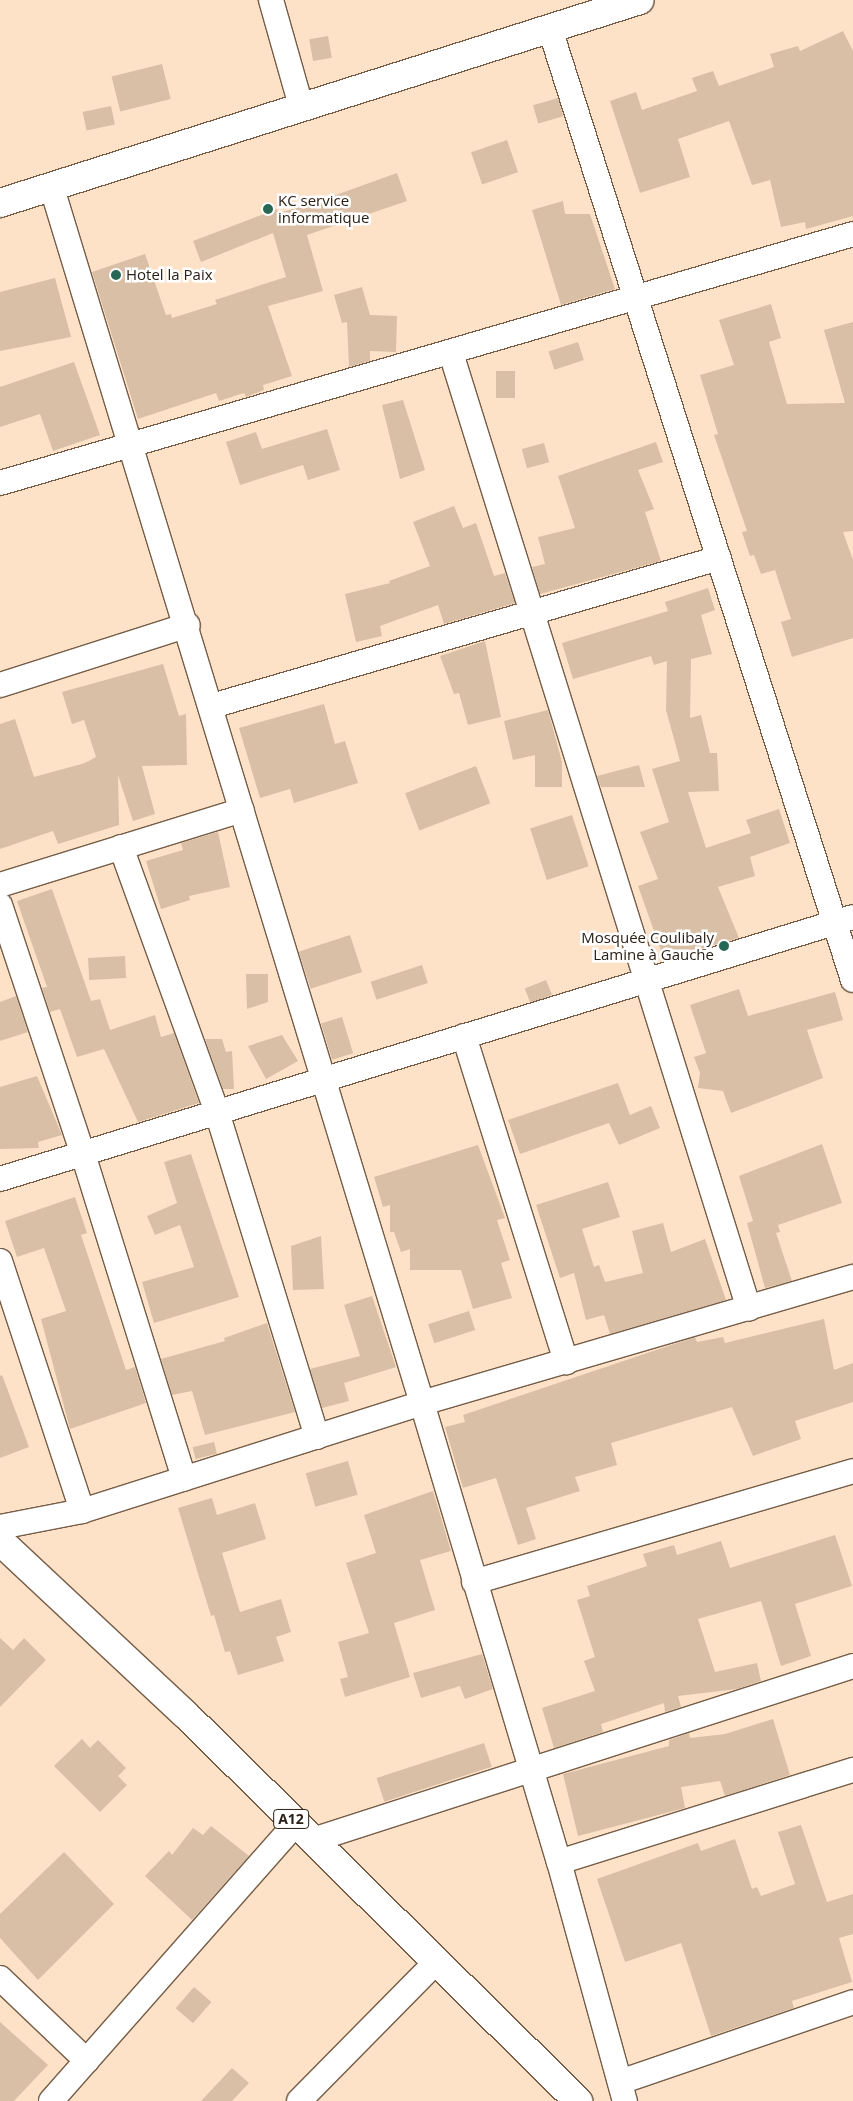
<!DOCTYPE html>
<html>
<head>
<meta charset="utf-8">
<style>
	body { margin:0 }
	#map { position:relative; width:853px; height:2101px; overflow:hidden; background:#fee2c8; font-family:"Open Sans",sans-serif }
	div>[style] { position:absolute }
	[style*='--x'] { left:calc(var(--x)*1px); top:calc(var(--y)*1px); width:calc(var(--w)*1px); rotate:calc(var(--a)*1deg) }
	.building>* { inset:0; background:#d9bfa5; transform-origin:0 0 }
	.roads { filter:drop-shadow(1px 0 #755d47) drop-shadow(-1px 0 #755d47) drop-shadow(0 1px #755d47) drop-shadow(0 -1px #755d47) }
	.minor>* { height:24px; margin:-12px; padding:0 12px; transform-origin:12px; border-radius:12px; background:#fff }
	.tertiary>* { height:28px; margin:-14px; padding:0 14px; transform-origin:14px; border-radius:14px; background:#fff }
	.primary>* { height:28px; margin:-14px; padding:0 14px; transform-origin:14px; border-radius:14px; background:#fff }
	.dots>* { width:14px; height:14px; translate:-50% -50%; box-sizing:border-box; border:2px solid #fff; border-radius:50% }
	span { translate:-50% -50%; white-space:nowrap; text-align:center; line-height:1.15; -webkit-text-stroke:5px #fff; paint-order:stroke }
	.shield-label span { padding:1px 4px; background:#fff; border:1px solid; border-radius:4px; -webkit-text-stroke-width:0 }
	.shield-label { font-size:14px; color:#2a2016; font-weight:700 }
	.poi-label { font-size:15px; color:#2a2016 }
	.left { translate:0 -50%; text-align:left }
	.right { translate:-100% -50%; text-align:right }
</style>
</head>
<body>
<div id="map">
	<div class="building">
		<div style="clip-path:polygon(843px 31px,853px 51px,853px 216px,806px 229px,805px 222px,781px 227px,770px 180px,752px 185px,729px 121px,678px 139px,690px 177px,640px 193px,610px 101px,636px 92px,642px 110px,697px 91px,692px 78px,713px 71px,719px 86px,774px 67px,770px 54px,798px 46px,800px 51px)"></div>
		<div style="left:328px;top:36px;width:22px;height:19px;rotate:80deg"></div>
		<div style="left:162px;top:64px;width:36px;height:52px;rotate:76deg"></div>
		<div style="left:558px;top:98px;width:19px;height:26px;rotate:74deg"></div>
		<div style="left:111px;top:106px;width:19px;height:29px;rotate:78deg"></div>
		<div style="left:507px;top:140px;width:34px;height:38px;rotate:71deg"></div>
		<div style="clip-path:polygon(397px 173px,407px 201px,307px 235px,323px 291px,268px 306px,292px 376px,263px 385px,264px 390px,246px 397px,244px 393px,219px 401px,216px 393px,138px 419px,92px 272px,145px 254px,166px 315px,171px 314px,172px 318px,217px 304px,215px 300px,286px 277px,273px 233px,201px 262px,193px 241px,277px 209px,278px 213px,305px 206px)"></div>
		<div style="clip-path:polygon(563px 201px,565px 214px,590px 214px,615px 289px,561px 305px,532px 210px)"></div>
		<div style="clip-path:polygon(55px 278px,71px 337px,0 351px,0 292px)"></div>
		<div style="clip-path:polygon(362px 287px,370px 315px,397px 316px,396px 352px,370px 351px,370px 361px,349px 367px,347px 322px,342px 323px,334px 295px)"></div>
		<div style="clip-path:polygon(771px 304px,781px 338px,769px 342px,787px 404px,845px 403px,824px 330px,853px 322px,853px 531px,843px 532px,853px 560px,853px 638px,792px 657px,781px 622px,791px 619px,775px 570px,761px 574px,754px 555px,750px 556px,742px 532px,747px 531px,714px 435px,718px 434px,700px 375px,734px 365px,719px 320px)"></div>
		<div style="left:578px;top:342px;width:19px;height:31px;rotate:72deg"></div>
		<div style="clip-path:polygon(74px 362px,100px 435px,53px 451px,40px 414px,0 427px,0 387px)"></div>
		<div style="left:496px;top:371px;width:19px;height:27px"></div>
		<div style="clip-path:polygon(403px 400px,425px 470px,400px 479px,382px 405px)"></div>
		<div style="clip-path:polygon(327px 429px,340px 470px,308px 480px,303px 465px,240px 485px,226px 442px,256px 432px,262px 449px)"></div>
		<div style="clip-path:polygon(656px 442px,663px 462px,638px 470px,654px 509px,645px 512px,661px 561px,540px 594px,532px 567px,545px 564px,538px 537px,575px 528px,558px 476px)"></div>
		<div style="left:544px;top:443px;width:20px;height:23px;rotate:75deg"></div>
		<div style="clip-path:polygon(454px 506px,463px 528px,476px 523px,494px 576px,505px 573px,515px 603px,444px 624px,438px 605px,380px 626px,382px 636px,356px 642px,345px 594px,390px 583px,389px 581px,430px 566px,413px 522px)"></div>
		<div style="clip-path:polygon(708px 588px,715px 610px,701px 615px,712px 654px,691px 659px,690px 718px,701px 715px,710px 753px,717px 753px,719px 791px,688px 792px,706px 848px,751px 833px,746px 820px,779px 809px,790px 843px,750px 857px,755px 876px,718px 887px,739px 938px,664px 959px,638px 886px,658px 879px,640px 832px,669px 822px,652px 769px,680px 761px,666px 710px,667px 661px,654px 665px,651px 656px,573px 679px,562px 643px,668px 611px,665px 602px)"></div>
		<div style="clip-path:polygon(485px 641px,501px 717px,468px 725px,459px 693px,454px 694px,440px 656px)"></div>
		<div style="clip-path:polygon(163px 664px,179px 716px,186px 714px,187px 765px,142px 766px,155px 814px,133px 821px,118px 775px,119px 825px,58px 844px,53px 831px,0 849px,0 724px,15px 719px,34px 777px,85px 763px,96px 757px,84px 720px,72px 724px,62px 692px)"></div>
		<div style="clip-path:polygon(324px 704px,335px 744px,345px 741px,358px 783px,294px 803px,290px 789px,260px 798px,239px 728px)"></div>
		<div style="clip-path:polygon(548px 710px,562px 762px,562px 787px,535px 787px,535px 755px,513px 760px,504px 721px)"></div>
		<div style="clip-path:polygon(639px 765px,645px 787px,601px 787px,597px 776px)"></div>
		<div style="left:476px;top:766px;width:40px;height:76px;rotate:69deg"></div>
		<div style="left:572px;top:815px;width:54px;height:44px;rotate:72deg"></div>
		<div style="clip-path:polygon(218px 832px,230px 887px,189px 896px,190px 900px,161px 909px,146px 861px,183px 850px,181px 843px)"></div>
		<div style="clip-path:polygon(52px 889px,91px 1001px,100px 999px,110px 1030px,155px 1015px,161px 1037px,174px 1033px,199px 1103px,138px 1122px,104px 1049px,77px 1057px,60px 1009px,50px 1012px,42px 988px,47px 987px,17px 901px)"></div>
		<div style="left:350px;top:935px;width:39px;height:54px;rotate:72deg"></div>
		<div style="left:125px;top:956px;width:22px;height:37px;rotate:87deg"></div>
		<div style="left:422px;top:965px;width:19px;height:54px;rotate:72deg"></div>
		<div style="clip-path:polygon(246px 974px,268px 974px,268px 1002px,247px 1009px)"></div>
		<div style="left:546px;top:980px;width:16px;height:23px;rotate:68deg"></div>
		<div style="clip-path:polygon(739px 989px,748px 1016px,835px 992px,843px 1020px,807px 1030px,823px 1078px,731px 1113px,723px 1091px,698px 1088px,700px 1073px,694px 1057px,706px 1053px,690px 1005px)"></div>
		<div style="clip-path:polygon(16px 996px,28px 1032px,0 1041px,0 1002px)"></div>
		<div style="left:342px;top:1017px;width:38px;height:22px;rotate:73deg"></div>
		<div style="clip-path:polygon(282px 1035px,298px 1061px,266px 1079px,248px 1046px)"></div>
		<div style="clip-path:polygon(205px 1039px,222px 1039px,226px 1052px,232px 1051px,234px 1089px,223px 1089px)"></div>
		<div style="clip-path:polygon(37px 1076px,62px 1135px,38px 1142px,39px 1148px,0 1149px,0 1087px)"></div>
		<div style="clip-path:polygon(618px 1083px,630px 1115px,651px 1106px,660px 1128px,619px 1145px,609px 1123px,520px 1154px,508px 1120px)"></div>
		<div style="clip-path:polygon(822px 1144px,842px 1203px,778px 1225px,780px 1232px,776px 1233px,792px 1281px,765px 1288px,747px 1223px,753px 1221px,739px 1176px)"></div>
		<div style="clip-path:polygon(478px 1145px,505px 1218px,497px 1220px,510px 1260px,501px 1263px,512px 1298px,473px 1309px,461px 1270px,410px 1270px,410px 1249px,401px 1252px,394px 1232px,390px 1232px,390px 1205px,383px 1207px,374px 1177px)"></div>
		<div style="clip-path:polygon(191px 1154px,239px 1297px,154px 1323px,142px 1282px,194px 1267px,180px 1225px,155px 1235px,147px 1216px,177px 1203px,164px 1162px)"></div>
		<div style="clip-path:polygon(608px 1182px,620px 1217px,582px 1229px,594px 1267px,599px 1265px,605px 1282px,643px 1273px,632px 1231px,663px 1223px,671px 1252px,705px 1239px,726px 1300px,610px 1334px,604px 1315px,586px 1320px,574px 1273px,560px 1278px,536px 1205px)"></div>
		<div style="clip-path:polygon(75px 1197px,87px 1233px,81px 1235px,126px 1370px,135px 1367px,146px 1403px,70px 1429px,41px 1319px,66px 1311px,44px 1248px,17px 1257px,5px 1221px)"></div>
		<div style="clip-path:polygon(321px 1236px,324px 1289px,293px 1290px,291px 1246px)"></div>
		<div style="clip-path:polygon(372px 1296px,396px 1367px,344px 1383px,349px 1401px,322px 1408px,310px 1369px,360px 1356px,344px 1305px)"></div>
		<div style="left:469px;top:1311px;width:20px;height:43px;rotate:72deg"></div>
		<div style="clip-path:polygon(824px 1319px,834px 1370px,853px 1363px,853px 1402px,795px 1421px,801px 1439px,753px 1456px,732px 1407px,611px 1443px,617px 1465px,575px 1477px,580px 1491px,526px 1508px,536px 1539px,518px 1545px,496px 1478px,463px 1488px,445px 1427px,465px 1422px,463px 1415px,695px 1337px,697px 1342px,723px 1337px,725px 1343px)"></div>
		<div style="clip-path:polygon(267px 1323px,295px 1412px,205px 1435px,192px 1391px,172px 1395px,161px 1359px,225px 1341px,224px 1338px)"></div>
		<div style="clip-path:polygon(2px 1375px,29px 1447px,0 1458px,0 1376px)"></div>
		<div style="left:214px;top:1442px;width:12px;height:22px;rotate:76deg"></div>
		<div style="left:348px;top:1461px;width:35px;height:44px;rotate:74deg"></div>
		<div style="clip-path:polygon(433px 1491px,451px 1551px,420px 1560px,435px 1610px,394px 1623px,410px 1677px,345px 1697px,340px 1679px,348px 1677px,338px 1642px,369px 1633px,346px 1563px,376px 1553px,364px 1515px)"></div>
		<div style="clip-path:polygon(212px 1498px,217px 1515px,255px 1503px,266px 1539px,222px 1553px,240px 1612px,281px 1599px,291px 1632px,276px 1637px,284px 1661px,238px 1675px,230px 1651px,225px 1652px,214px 1615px,211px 1616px,178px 1508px)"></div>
		<div style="clip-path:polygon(835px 1535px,852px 1586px,795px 1604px,811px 1656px,781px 1666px,761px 1601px,698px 1619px,715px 1672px,757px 1663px,761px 1681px,737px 1689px,678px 1696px,681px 1707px,665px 1712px,664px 1703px,601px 1724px,603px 1732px,554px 1748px,542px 1708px,595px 1691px,584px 1661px,595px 1657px,577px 1600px,590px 1596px,587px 1586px,647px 1566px,643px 1554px,674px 1545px,677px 1555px,721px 1541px,730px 1568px)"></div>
		<div style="clip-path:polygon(0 1638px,13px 1650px,24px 1638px,46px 1660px,0 1707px)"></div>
		<div style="clip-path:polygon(482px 1654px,493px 1689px,465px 1699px,460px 1686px,421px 1698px,413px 1673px)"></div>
		<div style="clip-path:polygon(773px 1719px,790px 1775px,725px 1796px,720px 1781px,681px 1787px,685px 1808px,578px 1836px,563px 1774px,669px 1746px,669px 1740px,689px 1733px,690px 1738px,725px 1734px)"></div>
		<div style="clip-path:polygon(82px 1739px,90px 1748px,98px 1740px,126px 1768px,118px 1776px,127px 1785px,100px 1812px,54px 1766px)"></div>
		<div style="left:484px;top:1743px;width:25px;height:113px;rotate:72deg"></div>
		<div style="clip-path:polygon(801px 1825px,827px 1902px,853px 1894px,853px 1934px,839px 1938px,852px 1982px,792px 2001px,794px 2008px,711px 2036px,681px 1943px,625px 1962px,597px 1879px,698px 1843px,701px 1851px,735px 1839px,752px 1889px,757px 1887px,761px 1896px,795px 1884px,778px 1832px)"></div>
		<div style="clip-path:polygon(211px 1826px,249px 1856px,192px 1920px,145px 1876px,169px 1851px,172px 1855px,193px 1828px,203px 1835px)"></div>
		<div style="clip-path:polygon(64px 1852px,114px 1904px,38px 1980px,0 1938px,0 1914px)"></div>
		<div style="left:194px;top:1987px;width:23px;height:28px;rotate:41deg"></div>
		<div style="clip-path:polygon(0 2022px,48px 2065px,14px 2101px,0 2101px)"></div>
		<div style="clip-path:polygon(232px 2068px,249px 2083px,232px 2101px,201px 2101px)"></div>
	</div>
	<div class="roads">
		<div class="minor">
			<div style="--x:271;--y:0;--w:110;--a:74.2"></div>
			<div style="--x:550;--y:29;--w:998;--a:72.33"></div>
			<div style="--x:51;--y:185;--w:1273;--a:73.06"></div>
			<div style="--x:422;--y:1403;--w:479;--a:73.4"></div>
			<div style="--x:559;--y:1862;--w:248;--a:74.6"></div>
			<div style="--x:451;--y:353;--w:1001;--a:72.69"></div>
			<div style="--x:0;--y:483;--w:889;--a:-16.27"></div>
			<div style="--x:0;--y:685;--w:197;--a:-17.7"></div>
			<div style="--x:212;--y:706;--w:528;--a:-16.27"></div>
			<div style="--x:121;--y:847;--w:282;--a:70.1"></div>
			<div style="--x:217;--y:1112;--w:340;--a:72.9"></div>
			<div style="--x:0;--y:885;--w:253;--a:-17.2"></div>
			<div style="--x:0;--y:905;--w:262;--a:71.6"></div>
			<div style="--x:83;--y:1154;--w:340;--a:72.7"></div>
			<div style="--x:464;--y:1036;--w:342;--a:72.6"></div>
			<div style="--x:0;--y:1179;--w:892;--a:-17.07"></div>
			<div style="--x:0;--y:1261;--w:263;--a:71.8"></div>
			<div style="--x:0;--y:1527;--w:84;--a:-11"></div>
			<div style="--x:82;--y:1511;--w:357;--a:-17.6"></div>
			<div style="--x:422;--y:1403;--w:449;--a:-16.3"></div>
			<div style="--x:474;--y:1582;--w:395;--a:-16.3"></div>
			<div style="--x:313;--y:1840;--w:567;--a:-17.86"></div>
			<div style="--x:559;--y:1862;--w:308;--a:-17.4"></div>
			<div style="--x:0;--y:1978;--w:120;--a:43.7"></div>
			<div style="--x:620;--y:2082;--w:246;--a:-18.9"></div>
			<div style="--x:51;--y:2101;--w:371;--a:-48.6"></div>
			<div style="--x:299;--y:2101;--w:197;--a:-45.4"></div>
		</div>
		<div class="tertiary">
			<div style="--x:0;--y:203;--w:671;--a:-17.6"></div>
		</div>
		<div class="primary">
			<div style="--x:0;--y:1541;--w:253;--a:43.1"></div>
			<div style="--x:185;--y:1714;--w:552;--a:44.56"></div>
		</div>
	</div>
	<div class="dots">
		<div style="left:268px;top:209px;background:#276755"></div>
		<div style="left:116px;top:275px;background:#276755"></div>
		<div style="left:724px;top:946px;background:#276755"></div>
	</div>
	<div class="shield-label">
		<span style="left:291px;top:1819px">A12</span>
	</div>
	<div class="poi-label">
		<span class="left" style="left:278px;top:209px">KC service<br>informatique</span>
		<span class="left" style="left:126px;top:275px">Hotel la Paix</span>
		<span class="right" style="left:714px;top:946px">Mosquée Coulibaly<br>Lamine à Gauche</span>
	</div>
</div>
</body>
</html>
